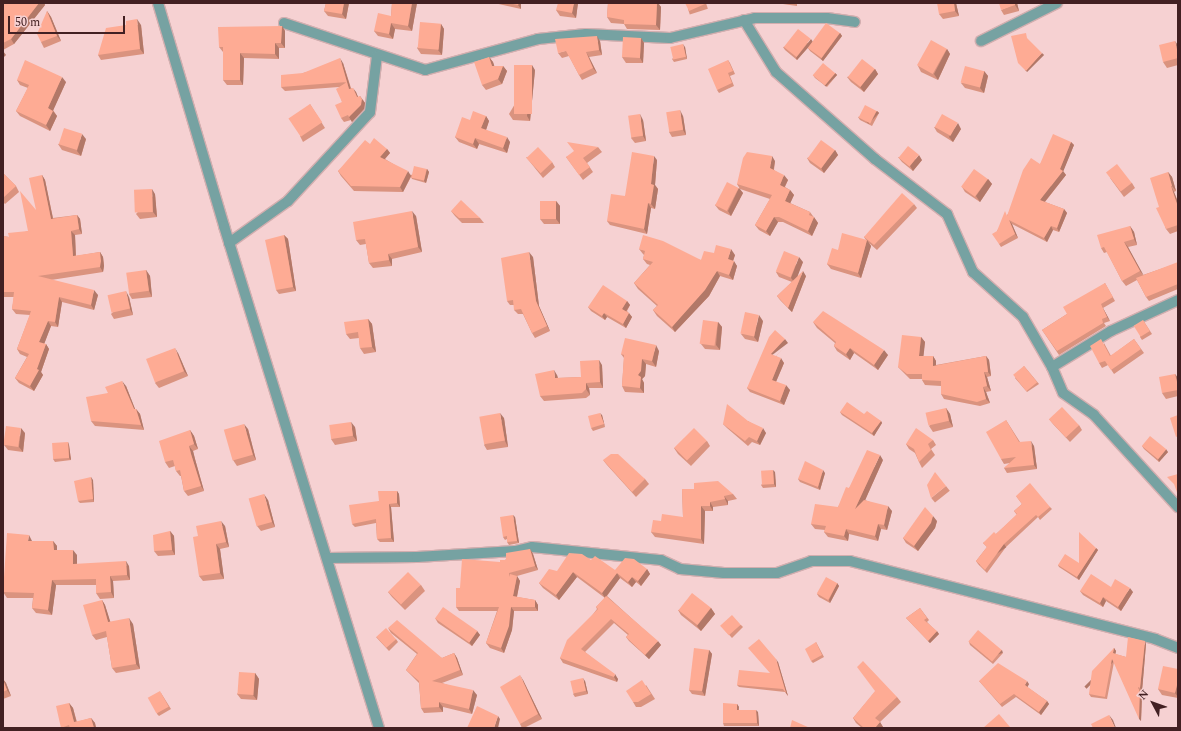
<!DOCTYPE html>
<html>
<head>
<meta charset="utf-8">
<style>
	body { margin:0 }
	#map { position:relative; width:1181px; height:731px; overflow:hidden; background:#f6d1d2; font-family:Spectral,serif }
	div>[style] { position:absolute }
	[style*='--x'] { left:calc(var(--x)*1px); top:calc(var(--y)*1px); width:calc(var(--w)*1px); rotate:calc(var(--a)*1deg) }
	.roads { filter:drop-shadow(1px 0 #d2aeaf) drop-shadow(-1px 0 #d2aeaf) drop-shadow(0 1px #d2aeaf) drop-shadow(0 -1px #d2aeaf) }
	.minor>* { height:10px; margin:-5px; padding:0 5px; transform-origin:5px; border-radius:5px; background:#76a2a2 }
	.wall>* { inset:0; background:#da937f; transform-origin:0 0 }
	.shaded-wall>* { inset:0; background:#b27868; transform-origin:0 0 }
	.building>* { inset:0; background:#feab94; transform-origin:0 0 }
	span { translate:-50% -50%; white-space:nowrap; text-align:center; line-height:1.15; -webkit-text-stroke:3px #f6d1d2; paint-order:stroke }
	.frame { position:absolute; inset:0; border:4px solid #422022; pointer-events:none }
	.north { position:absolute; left:1133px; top:683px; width:40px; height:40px; -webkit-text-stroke:3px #f6d1d2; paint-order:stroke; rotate:311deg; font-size:11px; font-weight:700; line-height:16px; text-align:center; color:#422022 }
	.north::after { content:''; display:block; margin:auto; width:14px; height:18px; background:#422022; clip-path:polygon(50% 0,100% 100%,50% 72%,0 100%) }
	.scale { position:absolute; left:8px; top:16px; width:117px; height:18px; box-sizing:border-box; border:2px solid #422022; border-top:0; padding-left:5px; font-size:12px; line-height:14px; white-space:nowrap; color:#422022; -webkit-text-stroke:3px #f6d1d2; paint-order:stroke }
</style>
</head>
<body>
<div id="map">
	<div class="roads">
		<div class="minor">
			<div style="--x:158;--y:3;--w:233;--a:73.5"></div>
			<div style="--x:224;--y:226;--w:525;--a:72.84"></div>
			<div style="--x:744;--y:20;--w:61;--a:58.4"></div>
			<div style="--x:776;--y:72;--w:132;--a:41.3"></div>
			<div style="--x:875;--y:159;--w:91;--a:37.4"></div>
			<div style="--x:947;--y:214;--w:64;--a:65.9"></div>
			<div style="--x:973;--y:272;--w:67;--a:42"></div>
			<div style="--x:1023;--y:317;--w:58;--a:59.9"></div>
			<div style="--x:1052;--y:367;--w:28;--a:67"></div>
			<div style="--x:1063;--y:393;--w:38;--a:35"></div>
			<div style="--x:1094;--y:415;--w:125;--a:47.6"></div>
			<div style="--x:284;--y:23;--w:149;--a:18.4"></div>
			<div style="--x:425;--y:70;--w:117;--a:-15.3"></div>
			<div style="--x:538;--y:39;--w:48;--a:-5.9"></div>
			<div style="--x:586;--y:34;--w:84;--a:2.7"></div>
			<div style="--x:670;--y:38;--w:87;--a:-13.2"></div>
			<div style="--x:755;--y:18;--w:72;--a:0"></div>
			<div style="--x:827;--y:18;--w:28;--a:8"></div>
			<div style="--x:981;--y:41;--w:85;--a:-26.6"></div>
			<div style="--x:229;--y:243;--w:72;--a:-35.4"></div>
			<div style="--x:288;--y:201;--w:121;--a:-47.3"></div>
			<div style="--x:370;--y:112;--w:56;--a:-82.9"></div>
			<div style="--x:1052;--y:367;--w:69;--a:-31.4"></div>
			<div style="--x:1111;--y:331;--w:74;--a:-24.8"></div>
			<div style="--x:327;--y:558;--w:90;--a:-0.6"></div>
			<div style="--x:417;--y:557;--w:98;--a:-3.5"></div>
			<div style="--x:515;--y:551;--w:17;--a:-13"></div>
			<div style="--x:532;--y:547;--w:130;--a:5.8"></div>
			<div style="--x:661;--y:560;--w:21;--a:25"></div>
			<div style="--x:680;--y:569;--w:44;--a:5.2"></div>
			<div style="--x:724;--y:573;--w:53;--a:0"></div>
			<div style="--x:777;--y:573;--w:36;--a:-19"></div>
			<div style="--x:811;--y:561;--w:39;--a:0"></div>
			<div style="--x:850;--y:561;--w:315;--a:14.3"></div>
			<div style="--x:1155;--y:639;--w:25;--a:21"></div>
		</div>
	</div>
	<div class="wall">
		<div style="clip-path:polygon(3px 3px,44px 3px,45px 5px,14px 44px,3px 50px)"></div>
		<div style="clip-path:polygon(326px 3px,349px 3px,346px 19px,328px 16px,324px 11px)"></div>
		<div style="clip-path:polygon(392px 3px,417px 3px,412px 31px,395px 29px,393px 39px,378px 36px,374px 31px,391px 16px)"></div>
		<div style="clip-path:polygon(494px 3px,521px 3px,521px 9px)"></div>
		<div style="clip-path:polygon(578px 3px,576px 18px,560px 16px,556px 10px)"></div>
		<div style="clip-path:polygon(608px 3px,658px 3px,661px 7px,660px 30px,627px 29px,624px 24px,611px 23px,607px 17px)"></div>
		<div style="left:706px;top:3px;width:6px;height:19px;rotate:72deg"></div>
		<div style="clip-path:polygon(782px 3px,797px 3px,797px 6px,783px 4px)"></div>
		<div style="clip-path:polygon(956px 3px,959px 16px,943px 19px,939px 14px)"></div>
		<div style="clip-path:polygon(1017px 3px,1019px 11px,1004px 15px,1001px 10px)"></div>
		<div style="clip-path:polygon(47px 11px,51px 17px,61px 41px,44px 48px,41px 42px)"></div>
		<div style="clip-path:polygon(441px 24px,444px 29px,442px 55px,421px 54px,417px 48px)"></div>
		<div style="clip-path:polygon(126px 25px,141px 25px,144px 54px,101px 60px,98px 55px)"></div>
		<div style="clip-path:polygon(282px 26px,285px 31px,285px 48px,279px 48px,279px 59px,244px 58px,243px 85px,227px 85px,223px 80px,223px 52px,219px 47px)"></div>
		<div style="clip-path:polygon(840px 33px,842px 36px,823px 61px,810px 51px,808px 48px,811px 44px,797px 60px,785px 50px,783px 47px,813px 42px)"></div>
		<div style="clip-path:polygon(641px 38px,644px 43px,643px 63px,626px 63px,622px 57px)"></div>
		<div style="clip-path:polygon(600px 41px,602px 55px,589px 57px,597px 73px,582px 80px,579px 75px,569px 56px,562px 58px,558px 53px)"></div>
		<div style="clip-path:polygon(1178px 45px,1178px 65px,1167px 68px,1163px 62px)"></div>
		<div style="clip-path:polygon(685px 47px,687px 59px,674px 62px,672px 59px)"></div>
		<div style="clip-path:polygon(947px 49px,950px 54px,938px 80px,921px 72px,918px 66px)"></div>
		<div style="clip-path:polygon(489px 57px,493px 62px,494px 66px,503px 66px,507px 71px,502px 84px,486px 90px,482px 85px)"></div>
		<div style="clip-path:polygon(728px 60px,730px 63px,735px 74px,730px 76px,734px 86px,719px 93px,717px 90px)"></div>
		<div style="clip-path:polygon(343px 63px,351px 88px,356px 92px,358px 97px,363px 100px,365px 103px,364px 109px,352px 122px,351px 120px,344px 122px,341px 118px,342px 102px,339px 87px,285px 91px,281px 87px,303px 73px)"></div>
		<div style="clip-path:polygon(875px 69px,878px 74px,864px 92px,851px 82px,847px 77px)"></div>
		<div style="clip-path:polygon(535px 70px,530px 121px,513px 120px,509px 114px)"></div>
		<div style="clip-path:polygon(984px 71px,988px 76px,984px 93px,965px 88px,961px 83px)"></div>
		<div style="clip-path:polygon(835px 73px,837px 75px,827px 87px,815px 78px,813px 75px)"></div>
		<div style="clip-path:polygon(17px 80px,66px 82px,53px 110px,57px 116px,50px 131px,20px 116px,16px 111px,28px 88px,20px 85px)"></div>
		<div style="clip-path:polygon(310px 104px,325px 128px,303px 142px,300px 136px)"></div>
		<div style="clip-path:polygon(877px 111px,879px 113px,872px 126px,860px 120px,858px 117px)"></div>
		<div style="clip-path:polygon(486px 116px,489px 121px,486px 130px,510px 142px,507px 153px,479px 144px,477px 149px,459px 142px,455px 137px,470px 120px)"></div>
		<div style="clip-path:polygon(683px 116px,686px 135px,672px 137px,669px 132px)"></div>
		<div style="clip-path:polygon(643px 120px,646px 141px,635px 143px,631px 138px)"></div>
		<div style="clip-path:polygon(934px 127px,961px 129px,953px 142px,937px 132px)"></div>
		<div style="clip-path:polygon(86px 139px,81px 156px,62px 150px,58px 144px)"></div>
		<div style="clip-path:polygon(1071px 142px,1074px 145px,1063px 171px,1066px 175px,1045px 202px,1064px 209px,1067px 213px,1059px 232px,1053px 230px,1047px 242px,1012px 224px,1018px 238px,1001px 247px,999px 244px,997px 231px,1040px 164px)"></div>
		<div style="clip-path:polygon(370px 144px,387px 149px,390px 153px,385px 159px,411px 175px,427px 169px,429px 172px,426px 183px,412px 179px,411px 177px,403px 192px,354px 191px,341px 176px,338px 171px)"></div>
		<div style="clip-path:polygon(598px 147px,602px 152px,587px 163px,593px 172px,583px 180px,566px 157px)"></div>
		<div style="clip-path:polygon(835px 150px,838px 155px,824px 173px,810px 163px,807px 158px)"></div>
		<div style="clip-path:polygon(526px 157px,552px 162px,555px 167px,543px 178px)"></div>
		<div style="clip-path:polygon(898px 157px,922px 160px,913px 171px,902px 162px)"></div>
		<div style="clip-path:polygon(657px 160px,655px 185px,658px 189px,655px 209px,651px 208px,647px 234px,610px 225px,607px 221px,625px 196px)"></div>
		<div style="clip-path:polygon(775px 161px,774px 170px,788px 180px,785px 187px,790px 190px,794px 195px,790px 203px,810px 212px,818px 223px,812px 236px,783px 222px,778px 222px,770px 236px,759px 230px,755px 225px,770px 199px,740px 189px,737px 184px)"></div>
		<div style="clip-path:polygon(1168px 172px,1172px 177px,1176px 191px,1174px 192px,1178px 202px,1178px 231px,1170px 234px,1166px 229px,1159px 207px)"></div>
		<div style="clip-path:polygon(3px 173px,16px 186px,19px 192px,5px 204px,3px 202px)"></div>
		<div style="clip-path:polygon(42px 175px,45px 180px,53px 218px,77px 215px,80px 219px,82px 234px,75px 235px,76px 256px,100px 252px,103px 257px,104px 266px,103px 272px,51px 280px,98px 295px,94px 310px,62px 302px,58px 327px,51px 326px,44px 344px,46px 344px,49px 349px,41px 372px,43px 375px,34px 391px,19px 383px,15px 378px,27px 357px,20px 354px,17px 349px,30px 315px,16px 314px,12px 309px,14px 297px,3px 297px,3px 236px,9px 237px,28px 231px,36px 210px)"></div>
		<div style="clip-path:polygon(1110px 178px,1132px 183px,1135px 188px,1124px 197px)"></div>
		<div style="clip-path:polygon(988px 179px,992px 184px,980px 202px,965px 192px,962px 187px)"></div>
		<div style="clip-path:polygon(739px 188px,743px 193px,731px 216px,719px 210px,715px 205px)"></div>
		<div style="clip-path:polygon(155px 194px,157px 217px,140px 219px,136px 214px)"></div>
		<div style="clip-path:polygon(556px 201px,560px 206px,560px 224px,544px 224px,540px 219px)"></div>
		<div style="clip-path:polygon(914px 204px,917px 208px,877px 250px,869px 243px,871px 246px,861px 278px,831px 269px,827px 264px,838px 250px,866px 240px,864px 237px)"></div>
		<div style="clip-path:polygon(451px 211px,480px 218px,484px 223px,462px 223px,455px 216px)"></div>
		<div style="clip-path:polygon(416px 216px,422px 252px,392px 259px,392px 266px,373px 268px,369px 263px,366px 244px,360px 245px,356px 240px)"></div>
		<div style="clip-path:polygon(1130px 226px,1134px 232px,1137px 245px,1128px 247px,1143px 275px,1178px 263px,1178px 289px,1149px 301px,1146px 297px,1137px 280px,1126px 286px,1122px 281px,1107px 252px,1104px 253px,1101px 248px)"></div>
		<div style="clip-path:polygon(284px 235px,288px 239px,296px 291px,279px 294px,276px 290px)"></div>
		<div style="clip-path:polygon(639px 249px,701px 260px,714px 253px,735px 255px,733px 261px,737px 266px,733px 280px,720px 276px,709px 296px,675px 332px,657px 316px,653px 310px,657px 306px,638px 289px,634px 283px,650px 265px,647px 264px,643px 259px,644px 255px,643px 254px)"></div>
		<div style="clip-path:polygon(533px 257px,539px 306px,550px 331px,535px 338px,532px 333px,523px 314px,518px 314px,514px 310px,514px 305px,510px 305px,507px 301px)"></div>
		<div style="clip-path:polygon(803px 262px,797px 276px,806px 276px,792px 312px,780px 300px,777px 296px,792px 282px,779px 277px,776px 272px)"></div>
		<div style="clip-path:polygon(146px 270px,150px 276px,152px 297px,132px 299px,129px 294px)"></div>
		<div style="clip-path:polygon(1105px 283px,1115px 301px,1103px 308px,1110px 321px,1104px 323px,1106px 326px,1059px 355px,1042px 330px,1067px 314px)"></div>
		<div style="clip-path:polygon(129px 297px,133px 315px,114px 319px,111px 314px)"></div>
		<div style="clip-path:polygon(627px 301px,630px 305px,627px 311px,632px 317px,626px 328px,607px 317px,605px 320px,591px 311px,588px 307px)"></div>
		<div style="clip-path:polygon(368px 319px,372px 324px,376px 352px,364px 354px,360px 348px,359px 338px,350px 339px,346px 334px)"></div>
		<div style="clip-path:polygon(1143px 320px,1152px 334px,1142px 340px,1140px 337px)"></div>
		<div style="clip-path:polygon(763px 321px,758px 342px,745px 339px,741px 334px)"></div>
		<div style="clip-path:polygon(718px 322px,722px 327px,720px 350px,705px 349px,701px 344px)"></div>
		<div style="clip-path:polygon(813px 322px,888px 355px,878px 370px,854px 353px,850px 360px,837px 351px,834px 346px,835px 343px,817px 328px)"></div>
		<div style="clip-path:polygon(921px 337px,925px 342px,923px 356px,933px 356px,936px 361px,936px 365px,986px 356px,989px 360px,991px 376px,987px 377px,991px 391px,986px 392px,990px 403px,980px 406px,944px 399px,941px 394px,941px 386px,925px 385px,922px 380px,922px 379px,910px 379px,898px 367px)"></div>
		<div style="clip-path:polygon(1134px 339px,1144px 353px,1114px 374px,1108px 365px,1102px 368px,1099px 363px,1104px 343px,1111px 356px)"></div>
		<div style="clip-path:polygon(788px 343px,776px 356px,784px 363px,776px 382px,790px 390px,784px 405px,750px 392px,747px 388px)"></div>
		<div style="clip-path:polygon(659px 351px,656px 367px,646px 364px,645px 376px,642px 379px,644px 383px,644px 393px,625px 392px,622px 386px,624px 358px,621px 354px)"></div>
		<div style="clip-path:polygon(178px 353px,188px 376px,159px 388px,155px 383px)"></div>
		<div style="clip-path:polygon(602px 365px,603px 388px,589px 388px,590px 395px,586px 398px,544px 401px,540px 396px,557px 375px,558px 378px,581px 377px)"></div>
		<div style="clip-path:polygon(1024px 366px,1039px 384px,1027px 392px,1015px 378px)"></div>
		<div style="clip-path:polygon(1175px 374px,1178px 378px,1178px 396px,1166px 399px,1162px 393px)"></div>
		<div style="clip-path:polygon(126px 386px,135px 409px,136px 409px,140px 414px,144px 430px,95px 426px,91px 421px,108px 393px)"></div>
		<div style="clip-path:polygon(946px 408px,950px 414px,953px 427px,933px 432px,929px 426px)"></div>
		<div style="clip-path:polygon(840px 412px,864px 414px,881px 421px,882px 423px,874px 436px,842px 415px)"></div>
		<div style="clip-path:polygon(602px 415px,605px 427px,593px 431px,591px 428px)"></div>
		<div style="clip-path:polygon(504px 418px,508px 447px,487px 450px,484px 445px)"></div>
		<div style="clip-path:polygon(1049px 419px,1079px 425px,1082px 430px,1070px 442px,1053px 424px)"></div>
		<div style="clip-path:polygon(1006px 420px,1020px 442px,1034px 446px,1037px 469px,1007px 473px,1004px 468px,1010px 463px,1004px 464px,1001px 459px)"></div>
		<div style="clip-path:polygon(748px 421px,766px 433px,760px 445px,752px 442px,748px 446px,727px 428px,723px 424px)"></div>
		<div style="clip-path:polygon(355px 427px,357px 441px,335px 445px,331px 439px)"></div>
		<div style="clip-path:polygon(248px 429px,256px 460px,237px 466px,233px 460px)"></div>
		<div style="clip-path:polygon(190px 430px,194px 436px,198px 449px,193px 451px,195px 459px,204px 491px,188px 496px,184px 491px,181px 476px,180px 476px,176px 471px,175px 466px,169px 468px,165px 462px)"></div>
		<div style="clip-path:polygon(25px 433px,23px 452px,8px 450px,4px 445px)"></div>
		<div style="clip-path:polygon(933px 440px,936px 445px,931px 449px,935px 455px,922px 468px,919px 462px,915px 453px,909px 449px,906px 444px)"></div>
		<div style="clip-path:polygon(707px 441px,710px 446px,691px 466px,678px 454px,674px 448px)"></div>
		<div style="clip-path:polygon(68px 442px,69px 445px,71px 460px,55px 462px,53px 459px)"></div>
		<div style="clip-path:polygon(1142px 446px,1168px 452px,1159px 462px,1144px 449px)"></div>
		<div style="clip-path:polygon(603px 460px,645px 479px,649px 484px,636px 497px,607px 465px)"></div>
		<div style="clip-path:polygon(883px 460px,865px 500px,892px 511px,887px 530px,881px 529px,878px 541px,849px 534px,848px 541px,828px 537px,824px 532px,825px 530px,815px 529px,811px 524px,838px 507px,849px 488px)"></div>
		<div style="clip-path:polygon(775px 472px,776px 487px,763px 488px,761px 485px)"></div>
		<div style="clip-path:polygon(825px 473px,820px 490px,800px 482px,798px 479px)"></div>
		<div style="clip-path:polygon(93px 480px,94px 502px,80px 503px,78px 501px)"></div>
		<div style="left:946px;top:486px;width:6px;height:19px;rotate:51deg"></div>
		<div style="clip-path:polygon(682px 489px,733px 494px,737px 499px,728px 501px,728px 505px,713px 507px,713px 511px,705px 511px,704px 544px,655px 537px,651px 532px,661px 521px,683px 517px)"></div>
		<div style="clip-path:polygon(397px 491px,399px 494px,400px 507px,391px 507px,394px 542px,380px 542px,377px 539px,376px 523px,355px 527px,352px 524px,379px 501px)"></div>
		<div style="clip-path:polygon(1016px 496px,1050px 507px,1052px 509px,1040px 520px,1038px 517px,1006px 547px,987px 573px,978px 564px,976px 561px,987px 547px,983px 543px,996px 534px,1017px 515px,1014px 511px,1022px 504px)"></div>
		<div style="clip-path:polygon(268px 500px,275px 527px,261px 531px,257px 526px)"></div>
		<div style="clip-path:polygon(515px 517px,519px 543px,509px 545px,507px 542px,507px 539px,505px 540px,503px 537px)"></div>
		<div style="clip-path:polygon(937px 521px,935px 528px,918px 551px,906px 543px,903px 538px)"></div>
		<div style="clip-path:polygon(225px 526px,229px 547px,220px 549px,224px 579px,203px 581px,199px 576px,198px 536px)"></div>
		<div style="clip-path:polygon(170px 531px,174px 536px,175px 555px,158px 556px,154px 551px)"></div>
		<div style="clip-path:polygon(32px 541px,53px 541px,57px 546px,57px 550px,77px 555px,77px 564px,129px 566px,130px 580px,113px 581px,114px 598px,100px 599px,96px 593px,96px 585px,56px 585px,52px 615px,36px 613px,32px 608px,33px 598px,7px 598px,3px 592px)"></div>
		<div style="clip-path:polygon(1096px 548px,1098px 550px,1079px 580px,1059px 567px,1058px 565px,1079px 563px)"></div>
		<div style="clip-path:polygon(530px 549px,533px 554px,538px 570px,517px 576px,520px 581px,517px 597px,535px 600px,538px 605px,538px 611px,514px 611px,512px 630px,504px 653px,490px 648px,486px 643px,497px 611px,459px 611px,456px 607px,460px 588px,500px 562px)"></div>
		<div style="clip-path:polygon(647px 569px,650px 574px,641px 586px,636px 582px,632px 587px,620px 578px,607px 596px,661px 645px,649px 659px,629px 641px,626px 637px,628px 635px,614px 623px,585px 652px,618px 679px,617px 682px,563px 663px,560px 658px,597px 609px,596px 607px,605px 598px,577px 577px,559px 600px,543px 588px,539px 583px,557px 571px,615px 570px)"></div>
		<div style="clip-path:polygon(837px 583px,839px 586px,830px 603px,819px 597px,817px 594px)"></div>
		<div style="clip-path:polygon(421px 585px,425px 591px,405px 610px,392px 597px,388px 592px)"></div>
		<div style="clip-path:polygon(1080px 591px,1133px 592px,1121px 611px,1106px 601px,1103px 607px,1083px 595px)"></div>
		<div style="clip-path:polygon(102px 600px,105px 605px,110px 622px,133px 624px,140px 669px,116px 673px,112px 668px,107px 637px,96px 640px,92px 635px)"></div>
		<div style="clip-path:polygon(711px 608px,715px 614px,701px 631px,681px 615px,678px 610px)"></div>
		<div style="clip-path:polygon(920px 608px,929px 620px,927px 622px,939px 634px,930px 643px,906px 618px)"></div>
		<div style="clip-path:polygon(435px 618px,477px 631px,480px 635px,472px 646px,438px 623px)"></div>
		<div style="clip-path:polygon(741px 625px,743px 627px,732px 638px,721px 626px)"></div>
		<div style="clip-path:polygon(388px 628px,442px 658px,454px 653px,457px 658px,463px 675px,442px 683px,477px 695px,472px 714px,443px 707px,443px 712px,424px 713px,421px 708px,419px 683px,406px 670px,417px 654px,391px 633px)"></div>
		<div style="clip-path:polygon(376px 637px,396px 639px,398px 642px,389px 651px)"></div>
		<div style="clip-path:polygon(816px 642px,824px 657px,813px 663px,811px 661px)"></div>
		<div style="clip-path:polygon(969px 642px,1003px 653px,993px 664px,970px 645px)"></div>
		<div style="clip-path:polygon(1146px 644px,1142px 691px,1140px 690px,1142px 695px,1141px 721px,1114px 662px,1107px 699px,1091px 697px,1089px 694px,1114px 648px,1116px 651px,1115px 654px,1126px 657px)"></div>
		<div style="clip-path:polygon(709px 650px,712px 654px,705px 696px,692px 694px,689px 690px)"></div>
		<div style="clip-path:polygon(778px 662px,788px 696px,785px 692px,739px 687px,737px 685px,770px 673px)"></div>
		<div style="clip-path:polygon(1178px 669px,1178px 698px,1162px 695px,1158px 689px)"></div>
		<div style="clip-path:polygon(255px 673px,259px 679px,257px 700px,241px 699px,237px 694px)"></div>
		<div style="clip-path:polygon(3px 679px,6px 683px,11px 696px,3px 699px)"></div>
		<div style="clip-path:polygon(523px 680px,542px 719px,524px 728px,522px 728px,520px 724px)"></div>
		<div style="clip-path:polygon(585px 681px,588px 694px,575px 697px,573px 694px)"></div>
		<div style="clip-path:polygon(979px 681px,1029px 684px,1027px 687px,1047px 701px,1049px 704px,1041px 715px,1016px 697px,1002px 707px)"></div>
		<div style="clip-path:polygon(646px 685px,655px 699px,641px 707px,636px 707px,633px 702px)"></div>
		<div style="clip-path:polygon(875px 692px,897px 697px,901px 702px,880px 722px,883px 727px,882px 728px,862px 728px,856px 723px,853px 718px)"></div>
		<div style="clip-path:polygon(161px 693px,171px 709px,159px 716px,157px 714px)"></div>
		<div style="clip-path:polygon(69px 703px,73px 708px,77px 722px,91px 718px,95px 723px,96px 728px,62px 728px)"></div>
		<div style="clip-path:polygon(737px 704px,739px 707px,739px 710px,758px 712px,759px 726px,724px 726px,723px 723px)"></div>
	</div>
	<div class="shaded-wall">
		<div style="clip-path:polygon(39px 3px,44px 3px,45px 5px,14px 44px,11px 39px)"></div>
		<div style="clip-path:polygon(344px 3px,349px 3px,346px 19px,342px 14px)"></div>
		<div style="clip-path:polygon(412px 3px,417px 3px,412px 31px,408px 26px)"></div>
		<div style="clip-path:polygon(519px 3px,521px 3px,521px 9px,518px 5px)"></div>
		<div style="clip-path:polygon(574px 3px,578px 3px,576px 18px,572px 13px)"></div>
		<div style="clip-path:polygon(657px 3px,658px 3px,661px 7px,660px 30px,656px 25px)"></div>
		<div style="clip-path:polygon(954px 3px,956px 3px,959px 16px,955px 11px)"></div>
		<div style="clip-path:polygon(1015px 3px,1017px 3px,1019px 11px,1015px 5px)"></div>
		<div style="clip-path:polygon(47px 11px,51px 17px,61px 41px,57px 36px)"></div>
		<div style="clip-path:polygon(137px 19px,141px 25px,144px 54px,140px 49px)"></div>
		<div style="clip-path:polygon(391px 23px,395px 29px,393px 39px,389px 34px)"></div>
		<div style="clip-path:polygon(441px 24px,444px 29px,442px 55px,438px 50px)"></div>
		<div style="clip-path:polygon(282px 26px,285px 31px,285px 48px,281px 43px)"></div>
		<div style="clip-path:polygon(840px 33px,842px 36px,823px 61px,821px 59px)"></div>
		<div style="clip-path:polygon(597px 36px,600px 41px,602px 55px,599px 50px)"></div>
		<div style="clip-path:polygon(641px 38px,644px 43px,643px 63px,640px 58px)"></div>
		<div style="clip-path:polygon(811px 39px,813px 42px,797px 60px,796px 58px)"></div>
		<div style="clip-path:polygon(1175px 41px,1178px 45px,1178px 54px)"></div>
		<div style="clip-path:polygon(275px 43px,279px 48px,279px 59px,275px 54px)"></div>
		<div style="clip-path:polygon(683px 44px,685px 47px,687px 59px,686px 57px)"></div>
		<div style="clip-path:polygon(947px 49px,950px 54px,938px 80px,934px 74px)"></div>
		<div style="clip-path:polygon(3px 51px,6px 55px,3px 58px)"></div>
		<div style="clip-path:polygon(586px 52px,589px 57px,597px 73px,593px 68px)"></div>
		<div style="clip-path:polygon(240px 53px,244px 58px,243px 85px,240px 80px)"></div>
		<div style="left:1042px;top:53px;width:3px;height:24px;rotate:45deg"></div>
		<div style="clip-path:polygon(489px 57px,493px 62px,496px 71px,492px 66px)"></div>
		<div style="clip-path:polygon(340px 58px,343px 63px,352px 93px,349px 89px)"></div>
		<div style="clip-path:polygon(532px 65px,535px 70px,530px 121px,527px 116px)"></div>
		<div style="clip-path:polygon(503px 66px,507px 71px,502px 84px,498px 79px)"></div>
		<div style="clip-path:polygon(875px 69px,878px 74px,864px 92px,860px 87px)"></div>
		<div style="clip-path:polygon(984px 71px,988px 76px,984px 93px,980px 88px)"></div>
		<div style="left:835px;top:73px;width:3px;height:16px;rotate:45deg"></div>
		<div style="clip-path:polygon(62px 77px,66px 82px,52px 113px,48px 108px)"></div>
		<div style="clip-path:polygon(353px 88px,356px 92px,360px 102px,357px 97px)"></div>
		<div style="clip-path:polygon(360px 96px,365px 103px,364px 109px,352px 122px,349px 117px)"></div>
		<div style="clip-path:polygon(680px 110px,683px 116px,686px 135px,683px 130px)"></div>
		<div style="clip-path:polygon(53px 111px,57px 116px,50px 131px,46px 125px)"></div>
		<div style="left:877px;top:111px;width:3px;height:15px;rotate:45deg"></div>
		<div style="clip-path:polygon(640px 114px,643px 120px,646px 141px,643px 136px)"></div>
		<div style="clip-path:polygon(486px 116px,489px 121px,485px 133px,481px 128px)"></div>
		<div style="clip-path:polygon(958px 123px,961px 129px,953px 142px,949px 137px)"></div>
		<div style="clip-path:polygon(82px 134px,86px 139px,81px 156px,77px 151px)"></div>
		<div style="clip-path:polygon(507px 137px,510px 142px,507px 153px,503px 148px)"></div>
		<div style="clip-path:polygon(475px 138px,479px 144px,477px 149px,473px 144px)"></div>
		<div style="clip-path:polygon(1071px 142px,1074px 145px,1063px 172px,1063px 171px,1066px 175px,1043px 204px,1040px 200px,1060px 169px)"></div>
		<div style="clip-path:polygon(387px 149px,390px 153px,383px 161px,380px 157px)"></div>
		<div style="clip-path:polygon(835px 150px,838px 155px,824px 173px,821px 168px)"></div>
		<div style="clip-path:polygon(919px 155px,922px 160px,913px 171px,910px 166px)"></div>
		<div style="clip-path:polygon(654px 156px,657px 160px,655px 185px,658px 189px,655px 209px,651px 204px,651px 184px)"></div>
		<div style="clip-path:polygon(772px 156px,775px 161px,773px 173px,770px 168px)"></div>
		<div style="clip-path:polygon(427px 169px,429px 172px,426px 183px,424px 181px)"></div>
		<div style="clip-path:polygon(408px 171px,411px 176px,403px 192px,400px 187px)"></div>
		<div style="clip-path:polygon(1168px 172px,1172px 177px,1176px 191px,1172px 186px)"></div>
		<div style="clip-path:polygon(42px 175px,45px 180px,54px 224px,51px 219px)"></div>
		<div style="clip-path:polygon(784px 175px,788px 180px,783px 190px,780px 185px)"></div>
		<div style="clip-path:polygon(988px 179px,992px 184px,980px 202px,976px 196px)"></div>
		<div style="clip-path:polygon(1171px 186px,1174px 192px,1178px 202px,1178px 207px)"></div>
		<div style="clip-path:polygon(739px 188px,743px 193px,731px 216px,728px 211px)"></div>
		<div style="clip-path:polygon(152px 189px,155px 194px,157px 217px,153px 212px)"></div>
		<div style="clip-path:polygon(790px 190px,794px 195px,789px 206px,785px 201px)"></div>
		<div style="clip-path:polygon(556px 201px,560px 206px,560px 224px,556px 219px)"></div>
		<div style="clip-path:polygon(648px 203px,651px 208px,647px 234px,644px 229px)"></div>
		<div style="clip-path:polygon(1064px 209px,1067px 213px,1059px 232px,1057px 228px)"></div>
		<div style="clip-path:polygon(412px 211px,416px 216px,422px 252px,418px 247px)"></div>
		<div style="clip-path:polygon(77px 215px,80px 219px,82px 234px,79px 229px)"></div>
		<div style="clip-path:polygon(774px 217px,778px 222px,770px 236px,766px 231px)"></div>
		<div style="clip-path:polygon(814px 217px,818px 223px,812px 236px,808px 231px)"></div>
		<div style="clip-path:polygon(1009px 220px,1012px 224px,1018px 238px,1015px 234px)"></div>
		<div style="clip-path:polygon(1051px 226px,1053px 230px,1047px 242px,1044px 238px)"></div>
		<div style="clip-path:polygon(1130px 226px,1134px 232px,1137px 245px,1134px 239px)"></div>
		<div style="clip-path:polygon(71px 231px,75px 235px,76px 261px,73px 256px)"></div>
		<div style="clip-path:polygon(284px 235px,288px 239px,296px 291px,293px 287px)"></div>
		<div style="clip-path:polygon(867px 240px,871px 246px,861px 278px,858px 273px)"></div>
		<div style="clip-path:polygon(1124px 242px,1128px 247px,1144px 276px,1140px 271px)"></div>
		<div style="clip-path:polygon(731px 249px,735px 255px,732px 264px,728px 259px)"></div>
		<div style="clip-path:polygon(100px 252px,103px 257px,104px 266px,103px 272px,100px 267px)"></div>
		<div style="clip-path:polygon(529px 252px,533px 257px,539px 306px,550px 331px,547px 326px,536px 301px)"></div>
		<div style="clip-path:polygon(388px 254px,392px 259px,392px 266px,389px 260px)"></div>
		<div style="clip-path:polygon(799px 257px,803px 262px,795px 283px,791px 278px)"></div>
		<div style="clip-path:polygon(734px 261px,737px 266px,733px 280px,729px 275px)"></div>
		<div style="clip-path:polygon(146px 270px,150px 276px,152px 297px,149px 291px)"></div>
		<div style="clip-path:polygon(717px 271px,720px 276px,709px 296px,675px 332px,672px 327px)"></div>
		<div style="clip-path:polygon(803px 271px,806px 276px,792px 312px,788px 308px)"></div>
		<div style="clip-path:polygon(94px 290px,98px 295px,94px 310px,91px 305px)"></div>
		<div style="clip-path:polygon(126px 291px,129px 297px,133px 315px,130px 309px)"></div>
		<div style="clip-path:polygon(59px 297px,62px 302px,58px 327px,55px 322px)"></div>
		<div style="clip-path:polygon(627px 301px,630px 305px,625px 313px,622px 309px)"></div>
		<div style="clip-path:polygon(1101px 304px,1103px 308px,1110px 321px,1107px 317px)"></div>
		<div style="clip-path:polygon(604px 313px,607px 317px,605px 320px,602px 316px)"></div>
		<div style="clip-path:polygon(629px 313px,632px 317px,626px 328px,623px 324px)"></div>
		<div style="clip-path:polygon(759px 315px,763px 321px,758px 342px,754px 337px)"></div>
		<div style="clip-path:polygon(368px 319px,372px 324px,376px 352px,372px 347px)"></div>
		<div style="clip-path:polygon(48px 321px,51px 326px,43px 347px,39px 342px)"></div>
		<div style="clip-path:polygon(718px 322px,722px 327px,720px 350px,716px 345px)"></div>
		<div style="clip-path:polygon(921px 337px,925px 342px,923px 361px,919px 356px)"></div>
		<div style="left:785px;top:339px;width:5px;height:21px;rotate:53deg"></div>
		<div style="clip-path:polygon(46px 344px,49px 349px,41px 372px,43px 375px,34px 391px,30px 386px)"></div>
		<div style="clip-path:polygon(656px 345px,659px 351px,656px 367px,652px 361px)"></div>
		<div style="clip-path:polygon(175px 348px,178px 353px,188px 376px,184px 371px)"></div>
		<div style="clip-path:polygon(850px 348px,854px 353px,850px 360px,846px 354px)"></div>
		<div style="clip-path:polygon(884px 350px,888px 355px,878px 370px,874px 365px)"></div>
		<div style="clip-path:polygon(933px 356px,936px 361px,936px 370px,933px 366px)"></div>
		<div style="clip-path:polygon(986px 356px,989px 360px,991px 376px,988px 372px)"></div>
		<div style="clip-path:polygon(781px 358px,784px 363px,775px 384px,772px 380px)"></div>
		<div style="clip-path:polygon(642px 359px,646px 364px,645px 376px,642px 379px,644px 383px,644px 393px,640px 388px,638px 375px)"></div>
		<div style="clip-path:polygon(599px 360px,602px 365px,603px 388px,600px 382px)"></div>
		<div style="clip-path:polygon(554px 370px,557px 375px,559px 383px,555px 378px)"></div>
		<div style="clip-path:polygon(984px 372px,987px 377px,991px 391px,987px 386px)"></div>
		<div style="clip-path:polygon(1175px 374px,1178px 378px,1178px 386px)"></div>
		<div style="clip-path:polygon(122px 381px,126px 386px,137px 414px,134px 409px)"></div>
		<div style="clip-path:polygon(586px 383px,589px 388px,590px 395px,586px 389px)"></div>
		<div style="clip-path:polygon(786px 385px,790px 390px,784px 405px,780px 401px)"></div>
		<div style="clip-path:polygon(983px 387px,986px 392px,990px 403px,986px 399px)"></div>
		<div style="clip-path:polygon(946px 408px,950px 414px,953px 427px,949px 421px)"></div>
		<div style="clip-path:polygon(136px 409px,140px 414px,144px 430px,141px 425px)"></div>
		<div style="clip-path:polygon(500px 413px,504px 418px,508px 447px,505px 441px)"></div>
		<div style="clip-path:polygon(600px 413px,602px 415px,605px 427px,604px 424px)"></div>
		<div style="clip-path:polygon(881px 421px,882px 423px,874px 436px,872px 433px)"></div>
		<div style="clip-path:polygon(351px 422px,355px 427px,357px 441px,353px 436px)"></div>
		<div style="clip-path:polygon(244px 424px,248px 429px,256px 460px,253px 455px)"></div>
		<div style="clip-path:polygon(21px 428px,25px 433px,23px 452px,19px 447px)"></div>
		<div style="clip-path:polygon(763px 428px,766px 433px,760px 445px,757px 441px)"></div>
		<div style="clip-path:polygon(190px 430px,194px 436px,198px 449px,194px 444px)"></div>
		<div style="clip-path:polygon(1031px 441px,1034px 446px,1037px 469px,1034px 465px)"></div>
		<div style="clip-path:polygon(68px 442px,69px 445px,71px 460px,69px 458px)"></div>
		<div style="clip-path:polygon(189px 446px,193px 451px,195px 459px,204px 491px,201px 486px,191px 454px)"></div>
		<div style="clip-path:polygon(1166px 449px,1168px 452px,1159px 462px,1158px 459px)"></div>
		<div style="clip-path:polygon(880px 455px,883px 460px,859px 514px,855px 509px)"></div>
		<div style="clip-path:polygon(773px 470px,775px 472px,776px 487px,774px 484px)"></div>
		<div style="clip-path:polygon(823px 470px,825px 473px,820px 490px,818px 487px)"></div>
		<div style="clip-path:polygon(91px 477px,93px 480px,94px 502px,93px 499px)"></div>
		<div style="clip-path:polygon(397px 491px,399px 494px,400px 507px,397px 503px)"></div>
		<div style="clip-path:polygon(264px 494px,268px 500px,275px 527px,272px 522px)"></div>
		<div style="clip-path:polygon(724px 496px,728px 501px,728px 505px,725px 499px)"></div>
		<div style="clip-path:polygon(710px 502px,713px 507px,713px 511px,710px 506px)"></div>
		<div style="clip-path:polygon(389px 504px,391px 507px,394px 542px,391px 538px)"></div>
		<div style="clip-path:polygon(701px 506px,705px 511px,704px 544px,701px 539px)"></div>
		<div style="clip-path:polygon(888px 506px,892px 511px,887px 530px,884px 525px)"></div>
		<div style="clip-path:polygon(513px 515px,515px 517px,519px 543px,517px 541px)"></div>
		<div style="clip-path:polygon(933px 516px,937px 521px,935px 528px,918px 551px,914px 546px)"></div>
		<div style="clip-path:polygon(221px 521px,225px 526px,229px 547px,226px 542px)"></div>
		<div style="clip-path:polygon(878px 524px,881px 529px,878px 541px,875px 536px)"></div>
		<div style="clip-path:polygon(846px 529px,849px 534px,848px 541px,844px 536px)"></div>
		<div style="clip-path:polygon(170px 531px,174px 536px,175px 555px,172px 550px)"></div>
		<div style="clip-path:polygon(29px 535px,32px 541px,32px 547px,28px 541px)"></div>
		<div style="clip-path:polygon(53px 541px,57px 546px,57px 555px,54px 550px)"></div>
		<div style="clip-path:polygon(216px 544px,220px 549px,224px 579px,220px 573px)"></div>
		<div style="left:1004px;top:544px;width:4px;height:32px;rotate:56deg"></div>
		<div style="clip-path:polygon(1096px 548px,1098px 550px,1079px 580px,1077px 577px)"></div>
		<div style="clip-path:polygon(530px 549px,533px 554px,538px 570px,535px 566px)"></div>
		<div style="clip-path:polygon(73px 550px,77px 555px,77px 569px,73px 564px)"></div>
		<div style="clip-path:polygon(126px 561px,129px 566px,130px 580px,127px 575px)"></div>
		<div style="clip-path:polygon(647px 569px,650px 574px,641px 586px,638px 581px)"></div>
		<div style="clip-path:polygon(573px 572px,577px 577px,559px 600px,556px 595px)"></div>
		<div style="clip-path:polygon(617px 573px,620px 578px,605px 598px,602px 593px)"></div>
		<div style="clip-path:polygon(110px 576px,113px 581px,114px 598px,111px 592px)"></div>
		<div style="clip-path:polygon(517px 576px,520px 581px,516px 601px,513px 596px)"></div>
		<div style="clip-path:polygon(632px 577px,636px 582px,632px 587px,628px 582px)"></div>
		<div style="clip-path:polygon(52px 580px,56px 585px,52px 615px,48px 610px)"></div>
		<div style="clip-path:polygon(837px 583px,839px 586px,830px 603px,829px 600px)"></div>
		<div style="clip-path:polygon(1130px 588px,1133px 592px,1121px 611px,1118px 607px)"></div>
		<div style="clip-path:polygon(1103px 597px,1106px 601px,1103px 607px,1100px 603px)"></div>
		<div style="clip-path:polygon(102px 600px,105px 605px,112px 627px,108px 622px)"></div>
		<div style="clip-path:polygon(535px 600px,538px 605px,538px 611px,535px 607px)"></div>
		<div style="clip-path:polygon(511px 607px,514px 611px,512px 630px,504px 653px,501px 648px)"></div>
		<div style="clip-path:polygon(711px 608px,715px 614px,701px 631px,697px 626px)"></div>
		<div style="clip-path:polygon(129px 618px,133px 624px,140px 669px,136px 664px)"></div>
		<div style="clip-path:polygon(477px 631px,480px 635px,472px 646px,469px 642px)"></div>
		<div style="clip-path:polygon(937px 631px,939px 634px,930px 643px,928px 641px)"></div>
		<div style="clip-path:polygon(658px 641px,661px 645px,649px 659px,645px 655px)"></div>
		<div style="clip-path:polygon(1145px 641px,1146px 644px,1142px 691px,1140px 688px)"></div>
		<div style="clip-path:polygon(1114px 648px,1116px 651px,1115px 656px,1113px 653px)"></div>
		<div style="clip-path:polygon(709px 650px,712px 654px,705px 696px,702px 691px)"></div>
		<div style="left:1002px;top:650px;width:3px;height:16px;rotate:72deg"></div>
		<div style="clip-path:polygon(454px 653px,457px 658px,463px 675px,460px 670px)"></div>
		<div style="clip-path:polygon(776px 659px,778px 662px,788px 696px,786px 693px)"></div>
		<div style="left:1112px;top:659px;width:3px;height:39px;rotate:45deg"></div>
		<div style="clip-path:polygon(255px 673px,259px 679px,257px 700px,253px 695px)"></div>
		<div style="clip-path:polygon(615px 674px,618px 679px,617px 682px,614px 677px)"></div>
		<div style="clip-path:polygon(520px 675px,523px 680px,542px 719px,538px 714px)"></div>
		<div style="clip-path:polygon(583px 678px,585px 681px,588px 694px,586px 691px)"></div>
		<div style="clip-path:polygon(3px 679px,6px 683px,11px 696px,7px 690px)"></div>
		<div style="clip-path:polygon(1027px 681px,1029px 684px,1027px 688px,1025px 685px)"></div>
		<div style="clip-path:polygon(1178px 681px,1178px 697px,1175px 693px)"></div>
		<div style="clip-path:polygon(1138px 687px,1142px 695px,1141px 721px,1139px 719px)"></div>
		<div style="clip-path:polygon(473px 690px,477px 695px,472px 714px,469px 709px)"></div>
		<div style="clip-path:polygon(1047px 701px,1049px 704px,1041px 715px,1039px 712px)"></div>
		<div style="clip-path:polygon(439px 702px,443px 707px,443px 712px,439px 707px)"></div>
		<div style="clip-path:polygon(69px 703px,73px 708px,78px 728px,74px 722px)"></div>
		<div style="clip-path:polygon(737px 704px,739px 707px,738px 713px,737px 710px)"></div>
		<div style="clip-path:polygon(756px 710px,758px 712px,759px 726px,757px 723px)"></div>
		<div style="clip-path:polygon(1109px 715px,1113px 720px,1116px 728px,1115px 728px)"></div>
		<div style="clip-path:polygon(498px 716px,500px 719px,498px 728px,494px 728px)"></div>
		<div style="clip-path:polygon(91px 718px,95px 723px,96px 728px,94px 728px)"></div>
		<div style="clip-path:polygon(880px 722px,883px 727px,882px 728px,875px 728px)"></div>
	</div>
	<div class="building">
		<div style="clip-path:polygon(3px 3px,39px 3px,11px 39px,3px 43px)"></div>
		<div style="clip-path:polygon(326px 3px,344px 3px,342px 14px,324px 11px)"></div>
		<div style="clip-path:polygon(392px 3px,412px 3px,408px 26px,391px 23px,389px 34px,374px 31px,378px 13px,391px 16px)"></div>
		<div style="clip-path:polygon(508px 3px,519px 3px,518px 5px)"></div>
		<div style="clip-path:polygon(558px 3px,574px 3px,572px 13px,556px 10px)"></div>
		<div style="clip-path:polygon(608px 3px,657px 3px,656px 25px,624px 24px,624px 20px,607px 17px)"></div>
		<div style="clip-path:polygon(685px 3px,704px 3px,705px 4px,689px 11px)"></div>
		<div style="clip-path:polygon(937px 3px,954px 3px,955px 11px,939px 14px)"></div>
		<div style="clip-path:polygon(999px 3px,1015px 3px,1015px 5px,1001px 10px)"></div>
		<div style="clip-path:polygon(47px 11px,57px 36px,41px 42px,37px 34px)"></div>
		<div style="clip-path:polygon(137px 19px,140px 49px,98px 55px,106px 28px,126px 25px,126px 21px)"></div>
		<div style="left:420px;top:22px;width:21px;height:26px;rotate:5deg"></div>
		<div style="left:826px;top:23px;width:17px;height:31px;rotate:36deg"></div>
		<div style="clip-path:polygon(282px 26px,281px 43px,275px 43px,275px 54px,240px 53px,240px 80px,223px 80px,223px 47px,219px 47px,218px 27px)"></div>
		<div style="left:798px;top:29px;width:16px;height:23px;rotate:38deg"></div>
		<div style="clip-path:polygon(1026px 33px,1027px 38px,1042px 53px,1026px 71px,1018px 63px,1011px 36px)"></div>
		<div style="clip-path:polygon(597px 36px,599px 50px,586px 52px,593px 68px,579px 75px,566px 51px,558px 53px,555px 39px)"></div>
		<div style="left:623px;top:37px;width:18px;height:20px;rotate:3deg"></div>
		<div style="left:931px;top:40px;width:18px;height:29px;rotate:29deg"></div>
		<div style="clip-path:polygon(1175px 41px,1178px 54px,1178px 58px,1163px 62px,1159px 45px)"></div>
		<div style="left:683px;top:44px;width:13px;height:13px;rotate:77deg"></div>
		<div style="clip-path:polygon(489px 57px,492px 66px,503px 66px,498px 79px,482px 85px,474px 62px)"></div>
		<div style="clip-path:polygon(340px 58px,349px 89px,353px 88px,357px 97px,360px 96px,362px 99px,361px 105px,349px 117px,348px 115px,341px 118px,335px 105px,342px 102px,336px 89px,347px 82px,281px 87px,281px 75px,303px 73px)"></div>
		<div style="left:862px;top:59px;width:16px;height:23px;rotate:38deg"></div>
		<div style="clip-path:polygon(25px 60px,62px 77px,48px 108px,53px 111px,46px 125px,16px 111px,29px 85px,17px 80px)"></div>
		<div style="clip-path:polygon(728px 60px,733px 71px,728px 73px,732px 83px,717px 90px,708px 69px)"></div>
		<div style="left:823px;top:63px;width:16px;height:16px;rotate:40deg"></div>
		<div style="left:514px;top:65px;width:18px;height:49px"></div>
		<div style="left:965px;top:66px;width:20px;height:17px;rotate:15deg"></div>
		<div style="left:310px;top:104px;width:22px;height:26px;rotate:56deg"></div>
		<div style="left:865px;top:105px;width:13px;height:14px;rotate:27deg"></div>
		<div style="left:680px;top:110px;width:20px;height:14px;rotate:81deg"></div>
		<div style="clip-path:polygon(473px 111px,486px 116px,481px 128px,507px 137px,503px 148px,475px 138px,473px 144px,455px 137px,462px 117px,470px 120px)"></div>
		<div style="left:640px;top:114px;width:22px;height:12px;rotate:82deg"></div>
		<div style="left:942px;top:114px;width:18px;height:15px;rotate:29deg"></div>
		<div style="left:64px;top:128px;width:19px;height:17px;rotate:18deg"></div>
		<div style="clip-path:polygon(1053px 134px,1071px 142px,1060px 169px,1063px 171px,1040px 200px,1064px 209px,1057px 228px,1051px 226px,1044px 238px,1009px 220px,1015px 234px,999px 244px,992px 234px,997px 231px,1005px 211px,1007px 216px,1023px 170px,1031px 158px,1040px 164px)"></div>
		<div style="clip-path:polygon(374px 138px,387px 149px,380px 157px,408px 171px,400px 187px,351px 186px,338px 171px,365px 140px,370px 144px)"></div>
		<div style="left:821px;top:140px;width:17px;height:23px;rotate:36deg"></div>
		<div style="clip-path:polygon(567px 142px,598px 147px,583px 158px,590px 167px,579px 175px,566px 157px,574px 151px)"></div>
		<div style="left:908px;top:146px;width:14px;height:15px;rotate:39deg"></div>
		<div style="left:538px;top:147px;width:21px;height:16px;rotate:47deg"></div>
		<div style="clip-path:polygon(632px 152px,654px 156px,651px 184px,654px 185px,651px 204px,648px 203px,644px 229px,607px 221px,611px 194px,625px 196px)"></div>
		<div style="clip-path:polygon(747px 152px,772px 156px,770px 168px,784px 175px,780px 185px,790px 190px,785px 201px,810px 212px,809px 215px,814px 217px,808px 231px,779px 217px,774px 217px,766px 231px,755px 225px,772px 195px,737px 184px,743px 158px)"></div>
		<div style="left:1117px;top:164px;width:24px;height:14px;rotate:52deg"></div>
		<div style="left:414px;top:166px;width:13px;height:12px;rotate:13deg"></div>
		<div style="left:974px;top:169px;width:17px;height:22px;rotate:36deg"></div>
		<div style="clip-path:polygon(1168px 172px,1172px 186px,1171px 186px,1178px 207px,1178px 225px,1166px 229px,1156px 208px,1159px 207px,1150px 178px)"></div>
		<div style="clip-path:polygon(3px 173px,16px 186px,3px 198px)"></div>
		<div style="clip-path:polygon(42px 175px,51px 219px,77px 215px,79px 229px,71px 231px,73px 256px,100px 252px,101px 261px,100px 267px,38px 276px,94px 290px,91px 305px,59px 297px,55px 322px,48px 321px,39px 342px,46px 344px,37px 369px,39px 370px,30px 386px,15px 378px,29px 354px,17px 349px,31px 311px,12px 309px,14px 292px,3px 292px,3px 236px,9px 237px,8px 233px,28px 231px,20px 191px,36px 210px,29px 178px)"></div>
		<div style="left:727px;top:182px;width:13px;height:26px;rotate:27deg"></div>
		<div style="left:152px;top:189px;width:23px;height:18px;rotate:88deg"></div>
		<div style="clip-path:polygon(902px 193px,914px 204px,874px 245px,864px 237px)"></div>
		<div style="clip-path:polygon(461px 200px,480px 218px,459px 218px,451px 211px)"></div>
		<div style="left:540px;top:201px;width:16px;height:18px"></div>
		<div style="clip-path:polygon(412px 211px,418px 247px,388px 254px,389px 260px,369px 263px,365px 239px,356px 240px,353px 222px)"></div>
		<div style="clip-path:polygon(1130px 226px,1134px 239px,1124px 242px,1140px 271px,1122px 281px,1104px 247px,1101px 248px,1097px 235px)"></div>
		<div style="clip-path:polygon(842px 233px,867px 240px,858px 273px,827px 264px,832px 248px,838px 250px)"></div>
		<div style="clip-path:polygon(284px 235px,293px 287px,276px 290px,265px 240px)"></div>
		<div style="clip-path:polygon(643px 235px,663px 241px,701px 260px,704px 251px,714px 253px,716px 245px,731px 249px,728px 259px,734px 261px,729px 275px,717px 271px,705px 290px,672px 327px,653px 310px,658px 305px,634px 283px,653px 262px,643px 259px,645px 251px,639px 249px)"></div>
		<div style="left:784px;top:251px;width:16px;height:22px;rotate:22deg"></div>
		<div style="clip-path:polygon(529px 252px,536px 301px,547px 326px,532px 333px,521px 309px,514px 310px,513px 300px,507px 301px,501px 258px)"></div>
		<div style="clip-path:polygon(1178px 262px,1178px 284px,1146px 297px,1136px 278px)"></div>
		<div style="left:146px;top:270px;width:21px;height:20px;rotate:82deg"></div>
		<div style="clip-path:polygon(803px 271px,788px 308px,777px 296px)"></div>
		<div style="clip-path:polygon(1105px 283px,1113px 297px,1101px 304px,1107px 317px,1102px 319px,1103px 323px,1057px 351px,1042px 330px,1067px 314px,1063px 307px)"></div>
		<div style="clip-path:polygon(603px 285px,627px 301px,622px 309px,629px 313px,623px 324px,604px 313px,602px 316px,588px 307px)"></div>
		<div style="left:126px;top:291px;width:18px;height:19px;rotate:77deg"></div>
		<div style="clip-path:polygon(823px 311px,884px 350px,874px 365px,850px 348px,846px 354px,834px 346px,836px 342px,813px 322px)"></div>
		<div style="left:745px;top:312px;width:14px;height:22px;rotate:12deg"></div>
		<div style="clip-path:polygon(368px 319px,372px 347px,360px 348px,358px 332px,346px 334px,344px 322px)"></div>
		<div style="left:703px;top:320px;width:15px;height:24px;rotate:8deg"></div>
		<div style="left:1143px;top:320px;width:13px;height:11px;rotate:58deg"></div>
		<div style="clip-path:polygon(775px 330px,785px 339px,771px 354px,781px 358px,772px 380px,786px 385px,780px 401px,747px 388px,769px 337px)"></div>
		<div style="clip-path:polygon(902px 335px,921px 337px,919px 356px,933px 356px,933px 366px,986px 356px,988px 372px,984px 372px,987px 386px,983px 387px,986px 399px,977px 402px,941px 394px,941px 381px,922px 380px,922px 374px,907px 374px,898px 367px)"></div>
		<div style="clip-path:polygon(625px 338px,656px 345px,652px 361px,642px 359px,641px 371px,638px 375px,641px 377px,640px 388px,622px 386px,624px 355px,621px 354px)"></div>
		<div style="clip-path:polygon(1101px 339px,1110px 356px,1134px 339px,1141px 349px,1111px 370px,1105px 361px,1099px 363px,1090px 346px)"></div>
		<div style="left:175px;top:348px;width:25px;height:31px;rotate:69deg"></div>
		<div style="clip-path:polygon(599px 360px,600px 382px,586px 383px,586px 389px,582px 393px,540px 396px,535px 374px,554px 370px,555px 378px,581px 377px,580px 361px)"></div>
		<div style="left:1024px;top:366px;width:21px;height:14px;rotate:51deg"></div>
		<div style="clip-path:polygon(1175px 374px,1178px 386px,1178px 390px,1162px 393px,1159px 377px)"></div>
		<div style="clip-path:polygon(122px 381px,134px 409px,136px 409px,141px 425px,91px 421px,86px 397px,108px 393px,105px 387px)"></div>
		<div style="clip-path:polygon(847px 402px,864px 414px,867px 411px,881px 421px,872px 433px,840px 412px)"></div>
		<div style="clip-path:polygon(727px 404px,748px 421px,763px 428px,757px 441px,749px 437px,745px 441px,723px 424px)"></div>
		<div style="left:1062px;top:407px;width:25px;height:18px;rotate:47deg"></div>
		<div style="left:946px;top:408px;width:13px;height:21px;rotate:77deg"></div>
		<div style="left:500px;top:413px;width:28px;height:21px;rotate:80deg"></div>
		<div style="clip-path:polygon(600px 413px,604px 424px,591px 428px,588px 416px)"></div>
		<div style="clip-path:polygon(1178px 415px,1178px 436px,1176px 437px,1170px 418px)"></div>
		<div style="clip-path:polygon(1006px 420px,1019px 442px,1031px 441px,1034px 465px,1004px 468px,1016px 457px,1001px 459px,986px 432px)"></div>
		<div style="left:351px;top:422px;width:14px;height:22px;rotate:82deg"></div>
		<div style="left:244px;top:424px;width:32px;height:21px;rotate:74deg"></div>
		<div style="left:6px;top:426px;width:15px;height:19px;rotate:8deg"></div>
		<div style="left:694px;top:428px;width:18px;height:28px;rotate:45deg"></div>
		<div style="clip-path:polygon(916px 428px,933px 440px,928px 444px,931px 450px,919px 462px,914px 449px,906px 444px)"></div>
		<div style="clip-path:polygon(190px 430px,194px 444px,189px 446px,191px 454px,201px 486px,184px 491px,180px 470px,176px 471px,173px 460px,165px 462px,159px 441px)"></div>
		<div style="left:1150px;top:436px;width:21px;height:13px;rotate:39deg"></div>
		<div style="left:68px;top:442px;width:16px;height:16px;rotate:86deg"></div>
		<div style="clip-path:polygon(867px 450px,880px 455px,855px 509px,864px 500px,888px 506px,884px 525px,878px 524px,875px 536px,846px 529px,844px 536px,824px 532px,826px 526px,811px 524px,815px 504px,838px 507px,846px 487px,849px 488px)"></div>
		<div style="clip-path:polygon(611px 454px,618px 454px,645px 479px,632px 492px,603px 460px)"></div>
		<div style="clip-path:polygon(805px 461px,823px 470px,818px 487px,798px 479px)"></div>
		<div style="left:773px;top:470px;width:14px;height:12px;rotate:86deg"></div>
		<div style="clip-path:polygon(935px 472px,946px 486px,931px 498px,927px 485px)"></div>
		<div style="clip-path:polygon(1178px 474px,1178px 495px,1174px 484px,1167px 477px)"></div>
		<div style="clip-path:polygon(91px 477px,93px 499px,78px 501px,74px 481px)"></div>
		<div style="clip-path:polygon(718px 481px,733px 494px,724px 496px,725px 499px,710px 502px,710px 506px,701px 506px,701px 539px,651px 532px,653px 520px,661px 521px,662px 514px,683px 517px,682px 489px,694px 489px,694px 483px)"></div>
		<div style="clip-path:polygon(1030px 483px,1050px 507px,1038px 517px,1036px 515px,1004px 544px,985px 570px,976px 561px,987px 547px,983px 543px,994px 532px,996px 534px,1017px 514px,1014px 511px,1022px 504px,1016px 496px)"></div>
		<div style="clip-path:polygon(378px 491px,397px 491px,397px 503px,389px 504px,391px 538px,377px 539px,376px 519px,352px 524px,349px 505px,379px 501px)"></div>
		<div style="left:264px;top:494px;width:29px;height:16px;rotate:74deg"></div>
		<div style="clip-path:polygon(925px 507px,933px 516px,931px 523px,914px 546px,903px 538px)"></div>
		<div style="clip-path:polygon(513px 515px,517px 541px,507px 542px,507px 536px,503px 537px,500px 517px)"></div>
		<div style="clip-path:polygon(221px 521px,226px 542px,216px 544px,220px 573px,199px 576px,193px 537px,198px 536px,196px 526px)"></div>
		<div style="clip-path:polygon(170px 531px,172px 550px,154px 551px,153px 535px)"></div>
		<div style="clip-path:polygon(1079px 532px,1096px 548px,1077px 577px,1058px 565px,1065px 554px,1079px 563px)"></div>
		<div style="clip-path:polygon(7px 533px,29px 535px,28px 541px,53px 541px,54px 550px,73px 550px,73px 564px,126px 561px,127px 575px,110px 576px,111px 592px,96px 593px,96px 579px,52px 580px,48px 610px,32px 608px,34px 593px,3px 592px)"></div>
		<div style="clip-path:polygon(530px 549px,535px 566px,509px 573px,509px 577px,510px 574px,517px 576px,513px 596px,535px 600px,535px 607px,511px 607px,509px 626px,501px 648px,486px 643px,499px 607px,456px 607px,456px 588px,460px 588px,462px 559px,500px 562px,500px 560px,506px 560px,506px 553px)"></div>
		<div style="clip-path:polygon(569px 553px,582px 554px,591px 560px,595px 556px,615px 570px,625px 558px,634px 559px,647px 569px,638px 581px,632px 577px,628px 582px,617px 573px,602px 593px,573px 572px,556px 595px,539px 583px,549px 569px,557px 571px)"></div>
		<div style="left:408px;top:572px;width:18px;height:28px;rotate:45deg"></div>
		<div style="clip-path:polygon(1091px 574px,1111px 587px,1115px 579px,1130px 588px,1118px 607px,1103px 597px,1100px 603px,1080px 591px)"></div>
		<div style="left:826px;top:577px;width:13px;height:19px;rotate:29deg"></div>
		<div style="left:692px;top:593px;width:24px;height:22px;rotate:38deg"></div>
		<div style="clip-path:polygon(606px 596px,658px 641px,645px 655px,626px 637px,629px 634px,611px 619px,581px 649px,615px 674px,614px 677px,560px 658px,567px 640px,598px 609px,596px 607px)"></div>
		<div style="clip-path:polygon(102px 600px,108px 622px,129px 618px,136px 664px,112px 668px,106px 631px,92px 635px,83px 605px)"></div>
		<div style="left:443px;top:607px;width:42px;height:14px;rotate:35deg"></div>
		<div style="clip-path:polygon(920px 608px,927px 618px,924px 620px,937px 631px,928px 641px,906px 618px)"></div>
		<div style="left:732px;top:615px;width:13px;height:16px;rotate:48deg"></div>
		<div style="clip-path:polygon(397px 620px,442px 658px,454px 653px,460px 670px,432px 681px,473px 690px,469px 709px,439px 702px,439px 707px,421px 708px,419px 681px,406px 670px,418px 653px,388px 628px)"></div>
		<div style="left:386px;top:628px;width:15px;height:13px;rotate:48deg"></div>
		<div style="left:978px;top:630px;width:31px;height:15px;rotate:40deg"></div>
		<div style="clip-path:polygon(1128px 637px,1145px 641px,1140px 688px,1138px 687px,1140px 692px,1139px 719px,1112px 659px,1105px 697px,1089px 694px,1092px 671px,1114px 648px,1113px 653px,1126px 657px)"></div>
		<div style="clip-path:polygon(759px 639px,776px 659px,786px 693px,783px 689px,737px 685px,739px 670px,770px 673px,748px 648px)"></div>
		<div style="clip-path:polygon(816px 642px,822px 655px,811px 661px,805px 649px)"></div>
		<div style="clip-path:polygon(694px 648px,709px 650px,702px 691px,689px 690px)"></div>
		<div style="clip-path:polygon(863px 661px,897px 697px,875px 718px,880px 722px,875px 728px,864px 728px,853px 718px,875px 691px,857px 667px)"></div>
		<div style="clip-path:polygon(998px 663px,1027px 681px,1025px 685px,1047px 701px,1039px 712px,1014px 694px,1000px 704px,979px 681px)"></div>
		<div style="clip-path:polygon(1163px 666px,1178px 669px,1178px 681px,1175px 693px,1158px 689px)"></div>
		<div style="left:239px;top:672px;width:16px;height:22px;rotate:4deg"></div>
		<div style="clip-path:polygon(520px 675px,538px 714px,520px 724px,500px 687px)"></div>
		<div style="left:583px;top:678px;width:13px;height:13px;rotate:77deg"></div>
		<div style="clip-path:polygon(3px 680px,7px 690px,3px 692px)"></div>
		<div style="clip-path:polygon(642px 680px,651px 694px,638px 702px,633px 702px,626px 691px)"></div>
		<div style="left:160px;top:691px;width:18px;height:14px;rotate:61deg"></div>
		<div style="clip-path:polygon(69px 703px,74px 722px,91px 718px,94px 728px,70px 728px,69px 725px,61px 728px,56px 706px)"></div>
		<div style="clip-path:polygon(723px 703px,737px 704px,737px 710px,756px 710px,757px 723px,723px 723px)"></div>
		<div style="clip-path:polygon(477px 706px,498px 716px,494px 728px,467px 728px)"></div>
		<div style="clip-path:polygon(999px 714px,1010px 727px,1009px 728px,983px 728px)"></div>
		<div style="clip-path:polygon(1109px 715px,1115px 728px,1093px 728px,1091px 724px)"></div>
		<div style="clip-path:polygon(792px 720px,810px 728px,790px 728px)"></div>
	</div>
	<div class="frame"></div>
	<div class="north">N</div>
	<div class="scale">50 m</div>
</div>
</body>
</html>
